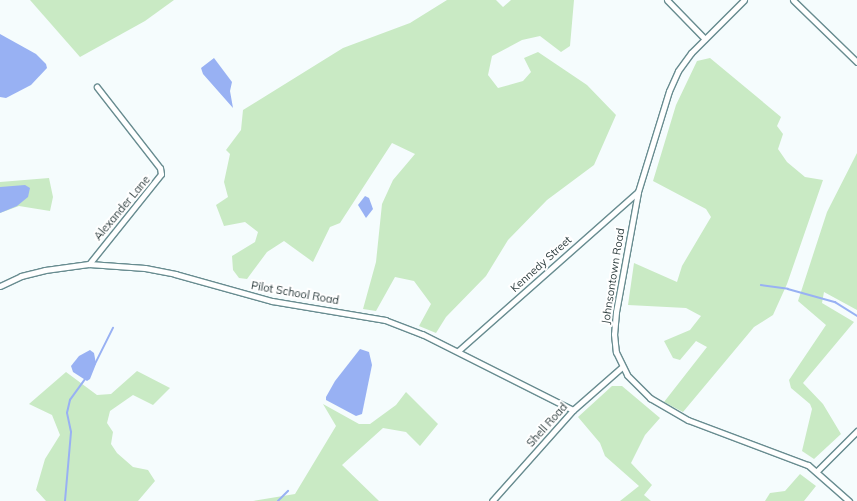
<!DOCTYPE html>
<html>
<head>
<meta charset="utf-8">
<style>
	body { margin:0 }
	#map { position:relative; width:857px; height:501px; overflow:hidden; background:#f5fcfd; font-family:Mulish,sans-serif }
	div>[style] { position:absolute }
	[style*='--x'] { left:calc(var(--x)*1px); top:calc(var(--y)*1px); width:calc(var(--w)*1px); rotate:calc(var(--a)*1deg) }
	.green>* { inset:0; background:#c9eac4 }
	.water>* { inset:0; background:#98b1f3 }
	.stream>* { height:1.5px; margin:-0.75px; padding:0 0.75px; transform-origin:0.75px; border-radius:0.75px; background:#98b1f3 }
	.roads { filter:drop-shadow(1px 0 #688c90) drop-shadow(-1px 0 #688c90) drop-shadow(0 1px #688c90) drop-shadow(0 -1px #688c90) }
	.minor>* { height:5px; margin:-2.5px; padding:0 2.5px; transform-origin:2.5px; border-radius:2.5px; background:#fff }
	span { translate:-50% -50%; white-space:nowrap; text-align:center; line-height:1.15; -webkit-text-stroke:4px #fff; paint-order:stroke }
	.street-label { font-size:11px; color:#2b3b3c }
</style>
</head>
<body>
<div id="map">
	<div class="green">
		<div style="clip-path:polygon(30px 0,174px 0,145px 21px,80px 57px)"></div>
		<div style="clip-path:polygon(447px 0,496px 0,503px 7px,511px 0,574px 0,570px 46px,561px 52px,540px 36px,522px 40px,492px 56px,488px 75px,498px 88px,523px 81px,531px 72px,524px 58px,538px 52px,587px 85px,616px 115px,594px 165px,547px 200px,508px 240px,486px 276px,446px 317px,436px 333px,419px 326px,431px 304px,414px 281px,395px 277px,376px 311px,363px 309px,376px 262px,382px 204px,393px 180px,415px 154px,392px 143px,340px 223px,330px 227px,313px 262px,284px 241px,267px 252px,247px 279px,239px 278px,233px 270px,232px 256px,255px 242px,258px 232px,245px 222px,224px 226px,216px 205px,228px 197px,224px 182px,230px 154px,226px 150px,241px 130px,243px 110px,343px 48px,410px 23px)"></div>
		<div style="clip-path:polygon(710px 58px,781px 117px,777px 126px,783px 134px,778px 149px,787px 162px,805px 177px,823px 180px,787px 284px,773px 315px,754px 327px,683px 412px,664px 402px,707px 347px,696px 341px,680px 360px,673px 358px,664px 341px,690px 330px,701px 316px,686px 308px,628px 305px,634px 263px,677px 282px,682px 266px,711px 217px,706px 209px,653px 181px,676px 105px,697px 61px)"></div>
		<div style="clip-path:polygon(857px 153px,857px 310px,824px 292px,822px 303px,854px 322px,803px 383px,823px 404px,841px 434px,814px 459px,802px 451px,812px 409px,810px 404px,791px 388px,789px 380px,826px 325px,798px 301px,827px 212px)"></div>
		<div style="clip-path:polygon(49px 178px,53px 197px,50px 211px,19px 206px,0 213px,0 182px)"></div>
		<div style="clip-path:polygon(137px 371px,170px 388px,153px 405px,133px 395px,110px 411px,107px 423px,113px 432px,111px 444px,117px 453px,133px 467px,148px 470px,155px 481px,138px 501px,46px 501px,36px 490px,45px 459px,60px 435px,52px 415px,29px 404px,66px 372px,97px 395px,111px 394px)"></div>
		<div style="clip-path:polygon(612px 386px,622px 386px,660px 418px,645px 435px,631px 463px,652px 485px,644px 495px,651px 501px,620px 501px,639px 486px,605px 456px,600px 443px,578px 417px)"></div>
		<div style="clip-path:polygon(406px 392px,438px 424px,420px 446px,406px 432px,383px 428px,342px 465px,379px 501px,253px 501px,295px 494px,336px 426px,323px 404px,359px 424px,370px 424px,396px 405px)"></div>
		<div style="clip-path:polygon(800px 474px,816px 486px,804px 501px,765px 501px,770px 493px,785px 491px)"></div>
	</div>
	<div class="water">
		<div style="clip-path:polygon(0 34px,36px 54px,46px 64px,47px 68px,31px 85px,6px 98px,0 97px)"></div>
		<div style="clip-path:polygon(214px 58px,232px 82px,230px 91px,233px 108px,203px 74px,201px 68px)"></div>
		<div style="clip-path:polygon(25px 185px,30px 188px,28px 197px,17px 206px,0 213px,0 187px)"></div>
		<div style="clip-path:polygon(365px 196px,369px 198px,373px 209px,366px 218px,358px 205px)"></div>
		<div style="clip-path:polygon(360px 349px,369px 352px,372px 365px,362px 414px,356px 416px,326px 400px,326px 397px,335px 381px)"></div>
		<div style="clip-path:polygon(90px 350px,94px 353px,96px 364px,90px 379px,87px 381px,73px 372px,71px 366px,79px 356px)"></div>
	</div>
	<div class="stream">
		<div style="--x:761;--y:285;--w:27;--a:8"></div>
		<div style="--x:788;--y:289;--w:49;--a:15.5"></div>
		<div style="--x:835;--y:302;--w:26;--a:32"></div>
		<div style="--x:95;--y:364;--w:40;--a:-63.4"></div>
		<div style="--x:65;--y:501;--w:69;--a:-85"></div>
		<div style="--x:71;--y:432;--w:19;--a:-102"></div>
		<div style="--x:67;--y:413;--w:13;--a:-77"></div>
		<div style="--x:70;--y:400;--w:26;--a:-54"></div>
		<div style="--x:278;--y:501;--w:14;--a:-45"></div>
	</div>
	<div class="roads">
		<div class="minor">
			<div style="--x:667;--y:0;--w:54;--a:45.7"></div>
			<div style="--x:744;--y:0;--w:75;--a:135"></div>
			<div style="--x:691;--y:53;--w:22;--a:126"></div>
			<div style="--x:678;--y:71;--w:22;--a:114"></div>
			<div style="--x:669;--y:91;--w:106;--a:107.1"></div>
			<div style="--x:638;--y:192;--w:122;--a:100.4"></div>
			<div style="--x:616;--y:312;--w:22;--a:95"></div>
			<div style="--x:614;--y:334;--w:18;--a:84"></div>
			<div style="--x:616;--y:352;--w:25;--a:64"></div>
			<div style="--x:627;--y:375;--w:33;--a:45"></div>
			<div style="--x:650;--y:398;--w:44;--a:30.1"></div>
			<div style="--x:688;--y:420;--w:128;--a:20.6"></div>
			<div style="--x:808;--y:465;--w:55;--a:41.3"></div>
			<div style="--x:793;--y:0;--w:89;--a:44.1"></div>
			<div style="--x:89;--y:264;--w:115;--a:-51.3"></div>
			<div style="--x:161;--y:174;--w:6;--a:-99"></div>
			<div style="--x:160;--y:168;--w:103;--a:-127.9"></div>
			<div style="--x:0;--y:286;--w:23;--a:-25"></div>
			<div style="--x:21;--y:276;--w:25;--a:-14"></div>
			<div style="--x:45;--y:270;--w:44;--a:-7.8"></div>
			<div style="--x:89;--y:264;--w:56;--a:4.1"></div>
			<div style="--x:145;--y:268;--w:31;--a:11"></div>
			<div style="--x:175;--y:274;--w:101;--a:15.6"></div>
			<div style="--x:272;--y:301;--w:115;--a:9.5"></div>
			<div style="--x:385;--y:320;--w:40;--a:21"></div>
			<div style="--x:422;--y:334;--w:169;--a:26.7"></div>
			<div style="--x:458;--y:351;--w:240;--a:-41.5"></div>
			<div style="--x:817;--y:471;--w:57;--a:-45"></div>
			<div style="--x:492;--y:501;--w:122;--a:-48.3"></div>
			<div style="--x:573;--y:410;--w:65;--a:-41.3"></div>
		</div>
	</div>
	<div class="street-label">
		<span style="left:122px;top:208px;rotate:-50deg">Alexander Lane</span>
		<span style="left:541px;top:264px;rotate:-42deg">Kennedy Street</span>
		<span style="left:613px;top:276px;rotate:-81deg">Johnsontown Road</span>
		<span style="left:295px;top:293px;rotate:10deg">Pilot School Road</span>
		<span style="left:547px;top:425px;rotate:-48deg">Shell Road</span>
	</div>
</div>
</body>
</html>
